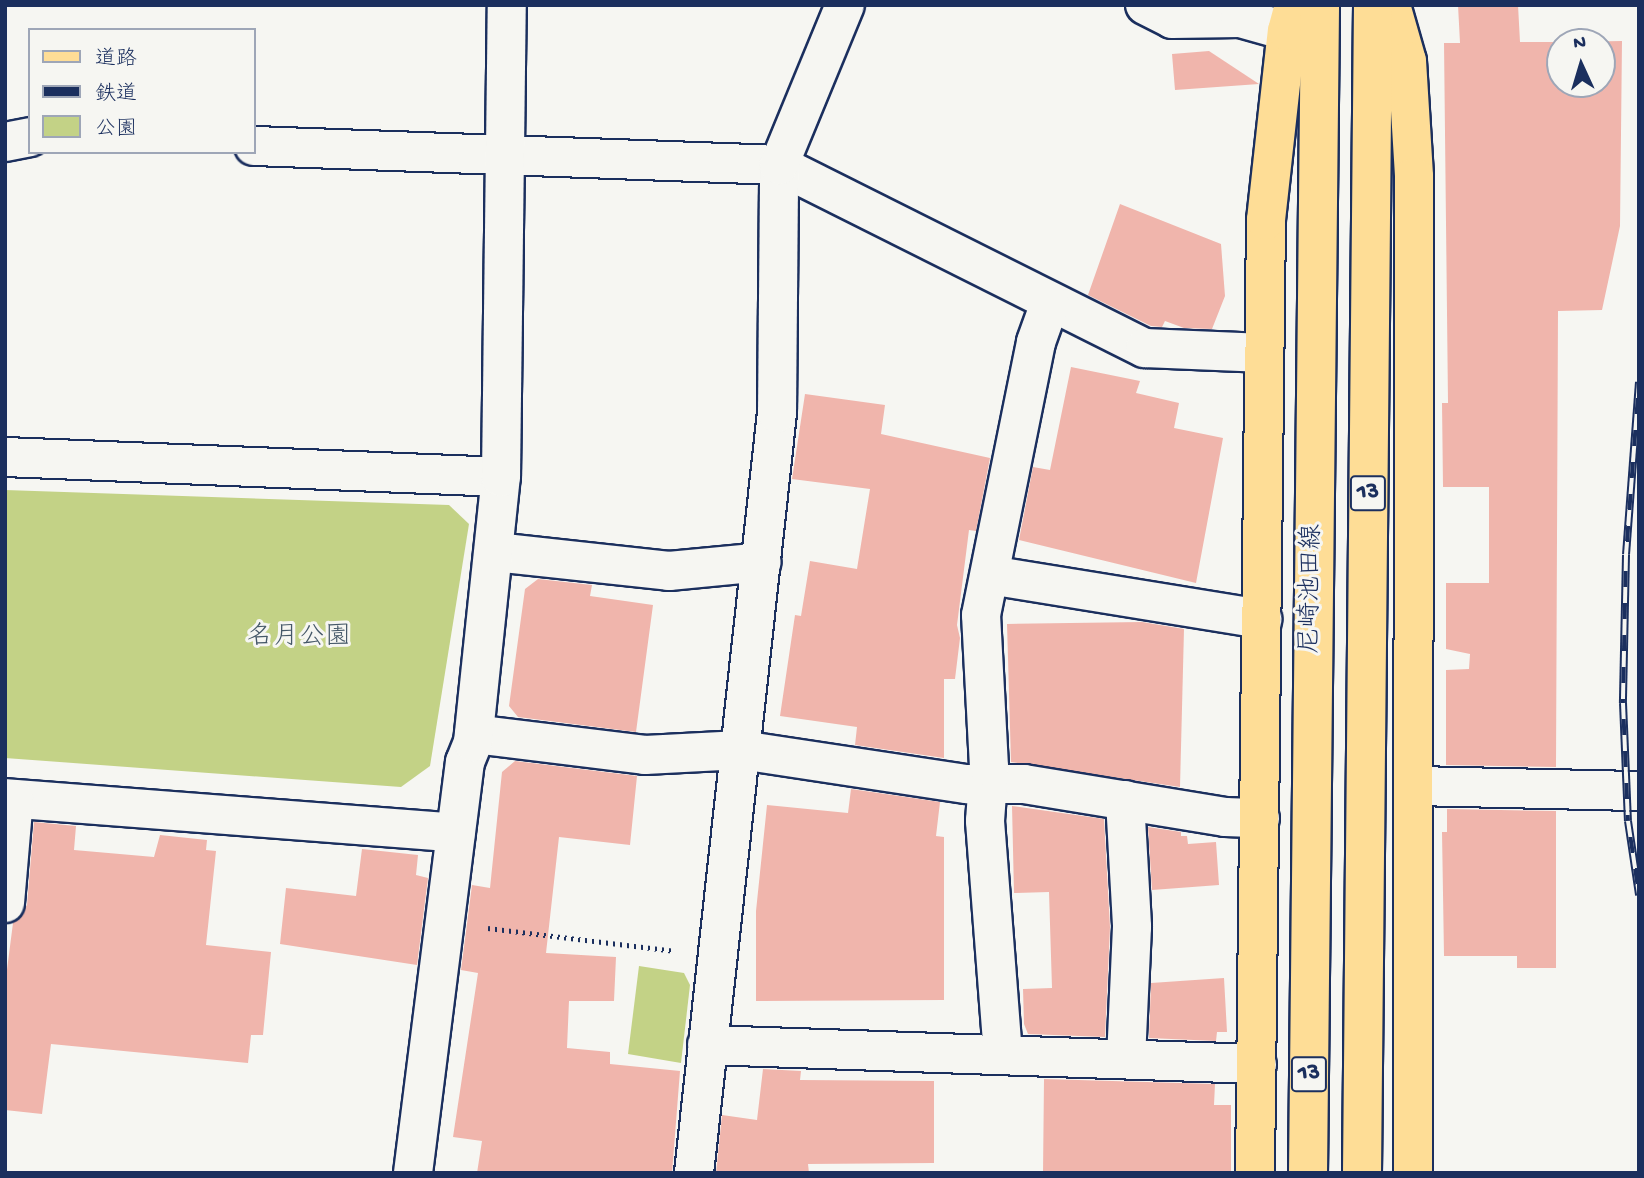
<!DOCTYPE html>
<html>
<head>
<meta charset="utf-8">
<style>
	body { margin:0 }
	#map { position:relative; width:1644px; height:1178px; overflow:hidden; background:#f6f6f2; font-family:"Gochi Hand","Klee One",sans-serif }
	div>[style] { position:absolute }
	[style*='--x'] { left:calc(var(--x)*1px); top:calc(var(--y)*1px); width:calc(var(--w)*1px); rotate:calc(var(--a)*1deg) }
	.green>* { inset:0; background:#c3d286 }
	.building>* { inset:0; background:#f0b5ac }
	.path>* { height:4.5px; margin-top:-2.25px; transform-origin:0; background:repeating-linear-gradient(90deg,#1b2f5e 0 2px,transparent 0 7px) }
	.roads { filter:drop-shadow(2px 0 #1b2f5e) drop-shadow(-2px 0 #1b2f5e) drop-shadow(0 2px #1b2f5e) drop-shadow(0 -2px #1b2f5e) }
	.street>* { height:38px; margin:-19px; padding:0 19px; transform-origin:19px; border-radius:19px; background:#f6f6f2 }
	.primary>* { height:38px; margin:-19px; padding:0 19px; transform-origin:19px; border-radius:19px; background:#fedd96 }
	.rail>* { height:8px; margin-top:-4px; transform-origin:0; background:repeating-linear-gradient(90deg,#f6f6f2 0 16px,#1b2f5e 0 32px); box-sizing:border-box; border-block:2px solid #1b2f5e }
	span { translate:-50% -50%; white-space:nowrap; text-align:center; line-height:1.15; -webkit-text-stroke:6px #f6f6f2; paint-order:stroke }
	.shield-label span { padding:2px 5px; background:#f6f6f2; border:2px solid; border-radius:5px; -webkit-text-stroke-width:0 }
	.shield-label { font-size:24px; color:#1b2f5e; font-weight:700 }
	.street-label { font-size:26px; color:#1b2f5e }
	.park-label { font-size:26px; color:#455868 }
	.frame { position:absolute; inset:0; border:7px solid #1b2f5e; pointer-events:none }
	.legend { position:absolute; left:28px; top:28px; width:228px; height:126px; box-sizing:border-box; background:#f6f6f2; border:2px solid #9ea6b7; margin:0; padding:9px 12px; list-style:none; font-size:21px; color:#1b2f5e }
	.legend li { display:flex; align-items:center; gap:14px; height:35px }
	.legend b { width:35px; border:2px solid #9ea6b7 }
	.north { position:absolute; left:1546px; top:28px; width:70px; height:70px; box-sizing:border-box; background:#f6f6f2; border:2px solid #9ea6b7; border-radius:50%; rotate:356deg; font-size:19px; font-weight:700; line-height:28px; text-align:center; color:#1b2f5e }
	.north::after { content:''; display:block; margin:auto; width:24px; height:32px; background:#1b2f5e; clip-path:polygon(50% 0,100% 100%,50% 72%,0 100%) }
</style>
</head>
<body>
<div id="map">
	<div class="green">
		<div style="clip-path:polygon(5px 490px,449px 505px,469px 524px,430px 766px,401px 787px,5px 758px)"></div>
		<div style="clip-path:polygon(639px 966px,684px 973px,690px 985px,681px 1063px,628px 1054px)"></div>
	</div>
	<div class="building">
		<div style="clip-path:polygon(1458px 5px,1518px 5px,1520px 42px,1560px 42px,1560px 84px,1602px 84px,1602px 42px,1565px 42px,1622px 41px,1620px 226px,1602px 310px,1558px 311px,1556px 767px,1446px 765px,1446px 670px,1469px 669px,1470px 654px,1446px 649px,1446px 583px,1489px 583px,1489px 487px,1443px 487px,1442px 403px,1448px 403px,1444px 43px,1460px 43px)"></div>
		<div style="clip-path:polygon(1209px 51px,1259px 84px,1175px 90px,1172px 54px)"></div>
		<div style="clip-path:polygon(1120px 204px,1221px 244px,1225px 296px,1212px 329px,1184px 328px,1165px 321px,1162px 327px,1151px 326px,1088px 295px)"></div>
		<div style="clip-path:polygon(1071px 367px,1140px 381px,1136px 393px,1179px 403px,1174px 428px,1223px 438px,1196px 583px,1019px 540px,1033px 467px,1050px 470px)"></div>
		<div style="clip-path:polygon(805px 394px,885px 405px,881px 434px,990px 458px,976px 531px,969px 530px,957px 625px,960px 638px,955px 679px,944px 679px,944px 758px,855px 745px,857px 727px,780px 716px,795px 615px,801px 616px,810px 561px,857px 569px,870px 489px,792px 479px)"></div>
		<div style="clip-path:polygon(538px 579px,592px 585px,590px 596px,653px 605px,636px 732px,518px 717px,509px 706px,525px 589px)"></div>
		<div style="clip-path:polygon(1142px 622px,1184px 629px,1180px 787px,1011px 762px,1007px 624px)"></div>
		<div style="clip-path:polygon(515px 761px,637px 776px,630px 845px,559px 837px,546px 953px,616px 957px,614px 1001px,569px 1001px,567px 1048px,610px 1052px,610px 1064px,680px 1071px,672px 1173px,477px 1173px,482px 1141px,453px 1137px,478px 973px,461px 970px,472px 885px,490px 888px,502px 772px)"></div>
		<div style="clip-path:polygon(851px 789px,940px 802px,936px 836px,944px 837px,944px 1000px,756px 1001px,756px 911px,767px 805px,848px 813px)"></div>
		<div style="clip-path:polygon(1012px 806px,1104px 819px,1110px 927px,1105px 1037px,1028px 1034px,1024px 1024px,1023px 989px,1052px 988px,1049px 892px,1014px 893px)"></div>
		<div style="clip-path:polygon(1447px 809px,1556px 811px,1556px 968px,1517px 968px,1517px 956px,1444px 956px,1442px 832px,1447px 832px)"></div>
		<div style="clip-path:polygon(34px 822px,76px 826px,74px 850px,154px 857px,160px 835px,207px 840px,206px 850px,216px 851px,206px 945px,271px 952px,263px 1035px,251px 1035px,248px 1063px,51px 1044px,42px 1114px,5px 1110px,5px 985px,13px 923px,27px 905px)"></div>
		<div style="clip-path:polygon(1148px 827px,1181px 832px,1181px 836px,1187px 836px,1188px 844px,1216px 842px,1219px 885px,1152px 890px)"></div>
		<div style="clip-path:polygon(362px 849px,418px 855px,416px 875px,428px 878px,417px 965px,280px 944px,286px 888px,356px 896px)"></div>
		<div style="clip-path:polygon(1224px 978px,1227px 1032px,1217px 1032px,1216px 1041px,1149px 1038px,1151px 983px)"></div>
		<div style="clip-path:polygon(763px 1069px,801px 1071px,800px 1080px,934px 1081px,934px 1163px,808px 1164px,809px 1173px,716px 1173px,722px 1115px,757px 1120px)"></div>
		<div style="clip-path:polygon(1044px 1079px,1215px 1084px,1214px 1105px,1231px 1105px,1231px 1173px,1043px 1173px)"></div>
	</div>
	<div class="path">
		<div style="--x:488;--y:928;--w:187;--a:7"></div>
	</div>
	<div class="roads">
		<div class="street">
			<div style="--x:1145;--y:5;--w:30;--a:27"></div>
			<div style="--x:1172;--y:19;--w:68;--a:-0.8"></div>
			<div style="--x:1240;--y:18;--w:49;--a:15.5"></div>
			<div style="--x:5;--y:142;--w:25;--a:-11"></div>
			<div style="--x:254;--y:146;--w:525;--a:2.07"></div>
			<div style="--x:779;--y:165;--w:409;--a:26.6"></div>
			<div style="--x:1145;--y:348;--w:119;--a:2.4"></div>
			<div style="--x:5;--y:457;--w:496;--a:2.3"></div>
			<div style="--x:495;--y:552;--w:175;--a:6.2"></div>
			<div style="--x:669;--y:571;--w:93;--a:-5.5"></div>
			<div style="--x:990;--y:575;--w:276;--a:9.2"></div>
			<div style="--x:474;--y:734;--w:172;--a:7"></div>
			<div style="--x:645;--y:755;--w:96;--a:-3"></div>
			<div style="--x:741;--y:750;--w:229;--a:8.6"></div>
			<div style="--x:967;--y:784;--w:57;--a:0"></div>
			<div style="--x:1024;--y:784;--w:204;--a:9.3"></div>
			<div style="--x:1225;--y:817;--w:35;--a:2"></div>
			<div style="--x:1415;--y:786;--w:224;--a:1.3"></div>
			<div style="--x:5;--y:798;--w:452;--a:4.4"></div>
			<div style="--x:1125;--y:800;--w:127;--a:86.8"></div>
			<div style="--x:1132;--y:927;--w:132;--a:92.6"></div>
			<div style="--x:5;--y:903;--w:104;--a:-85.1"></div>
			<div style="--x:707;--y:1045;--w:550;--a:1.98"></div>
			<div style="--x:1003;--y:1055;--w:235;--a:-94.4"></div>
			<div style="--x:985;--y:821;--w:54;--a:-85.8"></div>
			<div style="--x:989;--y:767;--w:152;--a:-93"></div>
			<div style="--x:981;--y:615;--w:278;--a:-78.6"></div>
			<div style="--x:1036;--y:342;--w:41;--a:-70.3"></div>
			<div style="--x:413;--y:1173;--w:414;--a:-82.8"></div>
			<div style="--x:465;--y:762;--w:22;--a:-68"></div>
			<div style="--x:473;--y:742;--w:266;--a:-84"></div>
			<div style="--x:501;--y:477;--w:472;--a:-89.3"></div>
			<div style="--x:694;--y:1173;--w:765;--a:-83.77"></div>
			<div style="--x:777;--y:413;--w:248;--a:-89.5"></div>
			<div style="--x:779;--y:165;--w:173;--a:-67.6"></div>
		</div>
		<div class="primary">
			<div style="--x:1391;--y:5;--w:58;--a:74.1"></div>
			<div style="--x:1407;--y:61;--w:116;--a:86.5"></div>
			<div style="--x:1414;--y:177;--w:996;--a:90.06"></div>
			<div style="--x:1255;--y:1173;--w:953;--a:-89.34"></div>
			<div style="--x:1266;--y:220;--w:190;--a:-83.7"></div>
			<div style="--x:1287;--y:31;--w:27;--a:-75"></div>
			<div style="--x:1308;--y:1173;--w:1168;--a:-89.41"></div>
			<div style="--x:1362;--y:1173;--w:1168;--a:-89.46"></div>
		</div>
	</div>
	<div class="rail">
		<div style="--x:1639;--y:382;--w:173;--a:94.3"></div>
		<div style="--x:1626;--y:555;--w:148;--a:91.2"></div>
		<div style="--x:1623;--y:703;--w:118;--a:87.6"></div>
		<div style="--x:1628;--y:821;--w:75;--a:81.5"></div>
	</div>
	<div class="shield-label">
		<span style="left:1368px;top:493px">13</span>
		<span style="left:1309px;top:1074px">13</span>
	</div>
	<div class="street-label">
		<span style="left:1313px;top:589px;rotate:-89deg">尼崎池田線</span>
	</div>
	<div class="park-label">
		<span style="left:299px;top:639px">名月公園</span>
	</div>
	<div class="frame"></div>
	<ul class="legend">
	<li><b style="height:9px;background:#fedd96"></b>道路</li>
	<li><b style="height:9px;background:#1b2f5e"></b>鉄道</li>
	<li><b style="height:19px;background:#c3d286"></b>公園</li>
	</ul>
	<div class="north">N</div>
</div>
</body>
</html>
